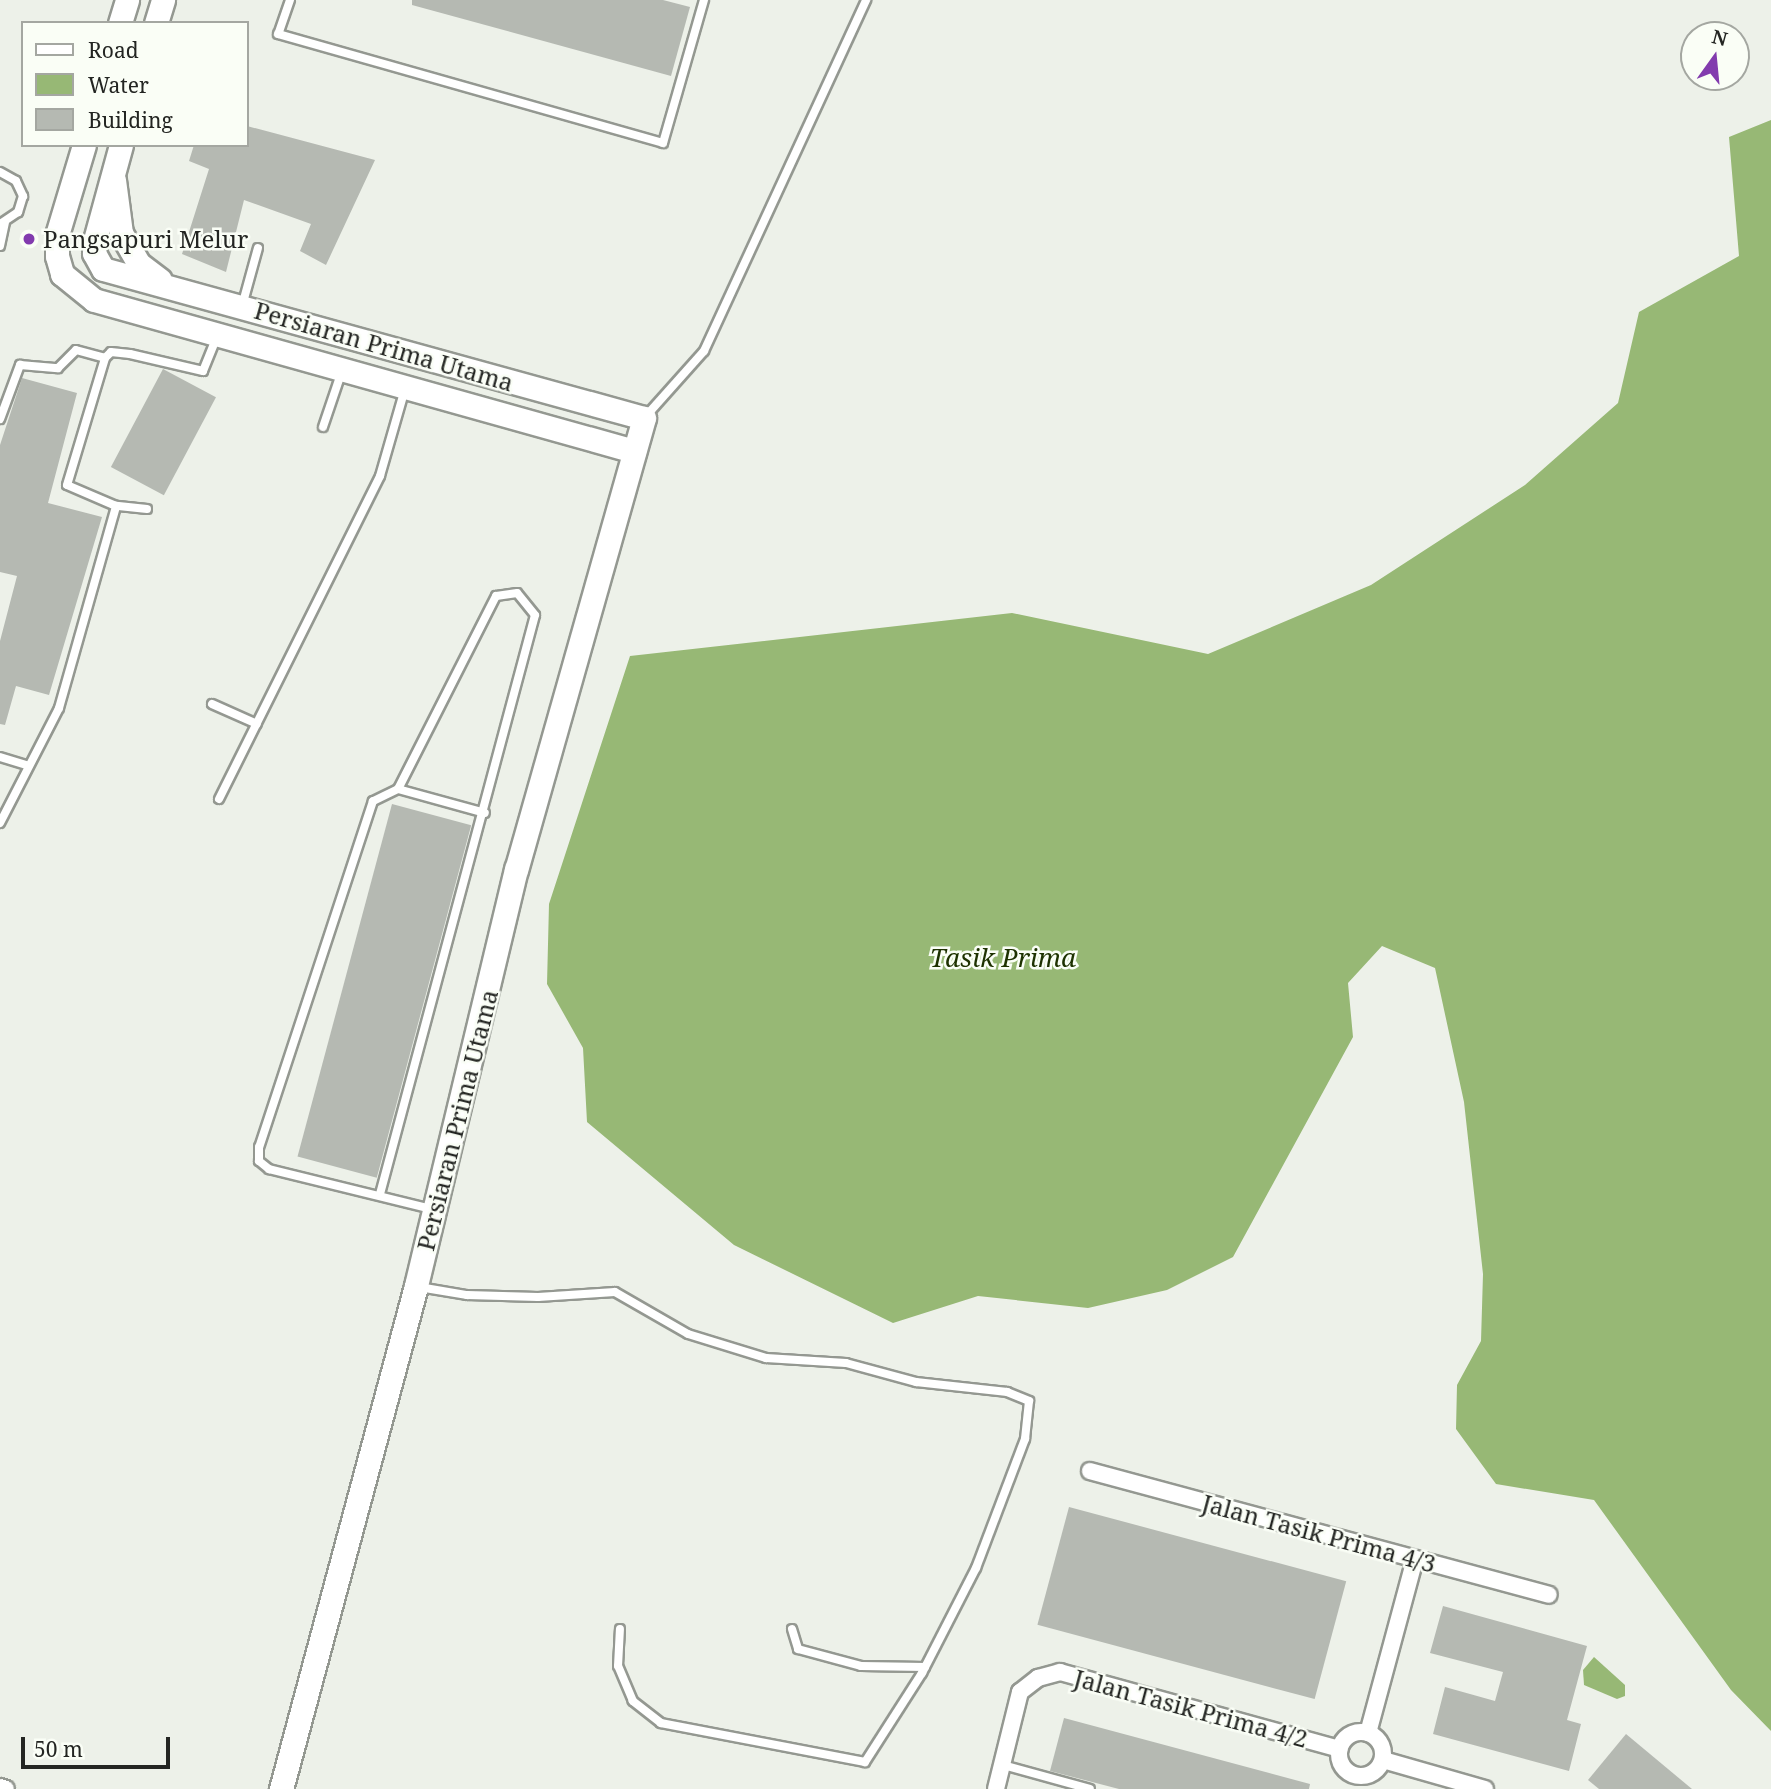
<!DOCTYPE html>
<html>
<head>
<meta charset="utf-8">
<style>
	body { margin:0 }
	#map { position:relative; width:1771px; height:1789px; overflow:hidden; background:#edf1e9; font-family:"Noto Serif",serif }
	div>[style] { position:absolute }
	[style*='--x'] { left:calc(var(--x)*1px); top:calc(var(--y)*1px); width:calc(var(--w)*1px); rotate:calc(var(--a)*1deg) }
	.water>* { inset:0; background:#97b875 }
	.building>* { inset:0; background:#b5b9b2; transform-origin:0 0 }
	.roads { filter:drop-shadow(2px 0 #949891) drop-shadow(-2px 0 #949891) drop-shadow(0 2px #949891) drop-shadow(0 -2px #949891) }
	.lane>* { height:8px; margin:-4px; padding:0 4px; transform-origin:4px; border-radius:4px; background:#fff }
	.street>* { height:16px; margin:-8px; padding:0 8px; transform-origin:8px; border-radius:8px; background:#fff }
	.street>.ring { margin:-8px; padding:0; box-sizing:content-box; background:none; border:16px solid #fff; border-radius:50% }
	.secondary>* { height:23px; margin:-11.5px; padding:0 11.5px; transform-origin:11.5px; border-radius:11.5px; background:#fff }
	.dots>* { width:19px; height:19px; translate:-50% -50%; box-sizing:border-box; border:4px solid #fafef6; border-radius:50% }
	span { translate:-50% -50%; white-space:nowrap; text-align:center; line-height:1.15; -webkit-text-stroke:5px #fafef6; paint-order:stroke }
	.poi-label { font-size:24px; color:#232522 }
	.left { translate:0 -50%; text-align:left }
	.street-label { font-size:24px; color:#232522 }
	.water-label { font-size:26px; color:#1e3201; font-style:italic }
	.legend { position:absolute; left:21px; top:21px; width:228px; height:126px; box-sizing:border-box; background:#fafef6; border:2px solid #a4a7a1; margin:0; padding:9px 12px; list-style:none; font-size:21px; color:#232522 }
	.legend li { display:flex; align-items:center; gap:14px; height:35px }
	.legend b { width:35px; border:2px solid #a4a7a1 }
	.north { position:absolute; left:1680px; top:21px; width:70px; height:70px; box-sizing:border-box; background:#fafef6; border:2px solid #a4a7a1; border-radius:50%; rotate:15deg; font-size:19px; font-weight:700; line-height:28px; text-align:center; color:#232522 }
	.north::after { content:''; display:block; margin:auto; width:24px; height:32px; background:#823bae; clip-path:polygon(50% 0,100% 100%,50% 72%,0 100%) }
	.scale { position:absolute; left:21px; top:1737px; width:149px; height:32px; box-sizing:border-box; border:4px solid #232522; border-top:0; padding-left:9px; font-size:21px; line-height:24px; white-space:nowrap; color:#232522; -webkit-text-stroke:5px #fafef6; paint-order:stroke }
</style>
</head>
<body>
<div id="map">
	<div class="water">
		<div style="clip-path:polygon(1771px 120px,1771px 1731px,1731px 1690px,1594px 1500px,1496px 1484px,1456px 1429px,1457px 1385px,1481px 1341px,1483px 1274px,1464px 1102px,1435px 968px,1382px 946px,1348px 983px,1353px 1037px,1233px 1257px,1167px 1290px,1088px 1308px,978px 1296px,893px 1323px,734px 1245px,587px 1122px,583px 1048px,547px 984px,549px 904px,630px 656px,1012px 613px,1208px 654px,1371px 585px,1525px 485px,1618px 403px,1639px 312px,1739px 256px,1729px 137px)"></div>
		<div style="clip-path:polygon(1594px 1657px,1625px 1685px,1625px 1696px,1617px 1699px,1584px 1685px,1583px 1670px)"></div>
	</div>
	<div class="building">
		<div style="clip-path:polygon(412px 0,663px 0,690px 7px,671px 76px,412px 5px)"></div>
		<div style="clip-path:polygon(247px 126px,375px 160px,326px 265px,300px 251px,311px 224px,244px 200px,226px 272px,182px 254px,209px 169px,189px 161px,194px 145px,247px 145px)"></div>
		<div style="left:163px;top:369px;width:60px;height:111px;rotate:28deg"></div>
		<div style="clip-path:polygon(22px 378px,77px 393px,48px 503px,102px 517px,49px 695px,16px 686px,5px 725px,0 724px,0 641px,17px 576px,0 572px,0 445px)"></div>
		<div style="left:392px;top:804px;width:82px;height:365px;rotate:15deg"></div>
		<div style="left:1069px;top:1507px;width:287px;height:122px;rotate:15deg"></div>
		<div style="clip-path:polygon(1443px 1606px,1587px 1646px,1567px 1720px,1581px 1724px,1569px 1771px,1433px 1734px,1445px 1687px,1495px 1701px,1503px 1672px,1430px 1653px)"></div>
		<div style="clip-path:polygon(1064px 1718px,1310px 1784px,1309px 1789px,1119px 1789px,1050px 1771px)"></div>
		<div style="clip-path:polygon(1626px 1734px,1692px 1789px,1599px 1789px,1588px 1780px)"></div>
	</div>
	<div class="roads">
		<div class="lane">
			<div style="--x:290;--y:0;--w:36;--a:109"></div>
			<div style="--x:278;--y:34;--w:400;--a:15.8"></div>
			<div style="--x:663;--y:143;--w:149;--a:-74"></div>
			<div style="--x:0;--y:172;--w:18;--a:29"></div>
			<div style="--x:16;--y:181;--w:17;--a:65"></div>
			<div style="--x:23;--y:196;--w:17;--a:107"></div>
			<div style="--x:18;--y:212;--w:22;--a:146"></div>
			<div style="--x:0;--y:246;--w:24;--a:-78"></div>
			<div style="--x:242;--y:306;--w:60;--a:-74.6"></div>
			<div style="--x:646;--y:416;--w:87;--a:-48.3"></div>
			<div style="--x:704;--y:351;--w:387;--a:-65.2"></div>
			<div style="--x:0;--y:419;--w:58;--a:-69.7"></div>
			<div style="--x:20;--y:365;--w:38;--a:5"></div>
			<div style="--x:58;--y:368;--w:25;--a:-45"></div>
			<div style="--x:76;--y:350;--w:30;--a:15"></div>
			<div style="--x:323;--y:427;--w:59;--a:-71.3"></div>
			<div style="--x:147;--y:509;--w:31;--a:-174"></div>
			<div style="--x:116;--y:506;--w:53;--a:-156.8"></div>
			<div style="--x:67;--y:485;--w:133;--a:-73.3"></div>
			<div style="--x:105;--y:358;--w:8;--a:-45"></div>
			<div style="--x:111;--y:352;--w:19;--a:6"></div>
			<div style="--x:130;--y:354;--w:75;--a:13.1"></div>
			<div style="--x:203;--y:371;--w:37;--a:-68"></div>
			<div style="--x:212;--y:704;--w:49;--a:24"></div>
			<div style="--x:0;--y:757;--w:30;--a:17"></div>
			<div style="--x:398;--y:789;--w:90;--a:15.4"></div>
			<div style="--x:219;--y:799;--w:361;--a:-63.5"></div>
			<div style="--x:380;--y:476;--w:91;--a:-74"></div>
			<div style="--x:0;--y:823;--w:129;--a:-62.8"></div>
			<div style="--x:59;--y:708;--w:210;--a:-74.2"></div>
			<div style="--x:380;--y:1194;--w:599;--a:-75.01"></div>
			<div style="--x:535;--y:615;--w:28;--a:-129"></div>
			<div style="--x:517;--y:593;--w:21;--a:172"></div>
			<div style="--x:496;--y:596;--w:216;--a:116.9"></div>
			<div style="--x:398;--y:789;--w:28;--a:154"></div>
			<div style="--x:373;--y:801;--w:364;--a:108.2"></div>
			<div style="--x:259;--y:1147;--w:14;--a:90"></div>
			<div style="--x:259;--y:1161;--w:13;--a:39"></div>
			<div style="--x:269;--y:1169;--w:168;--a:13.8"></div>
			<div style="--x:419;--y:1287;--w:49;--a:9.5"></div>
			<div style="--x:467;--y:1295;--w:71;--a:1.6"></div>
			<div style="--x:538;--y:1297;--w:77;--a:-3.7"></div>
			<div style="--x:615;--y:1292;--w:84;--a:29.9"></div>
			<div style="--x:688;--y:1334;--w:82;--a:17.1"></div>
			<div style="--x:766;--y:1358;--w:80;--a:3.6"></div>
			<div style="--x:846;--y:1363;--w:73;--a:15.2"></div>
			<div style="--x:916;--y:1382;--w:92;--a:6.3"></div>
			<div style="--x:1007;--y:1392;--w:24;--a:22"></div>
			<div style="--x:1029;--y:1401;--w:38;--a:96"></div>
			<div style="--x:1025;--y:1439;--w:138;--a:110.8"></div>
			<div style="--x:976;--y:1568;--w:118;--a:117.2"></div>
			<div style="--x:922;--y:1673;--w:106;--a:122.6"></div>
			<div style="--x:865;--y:1762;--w:208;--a:-169.2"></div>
			<div style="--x:661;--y:1723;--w:36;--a:-142"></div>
			<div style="--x:633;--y:1701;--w:38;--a:-113"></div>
			<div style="--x:618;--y:1666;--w:37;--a:-87"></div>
			<div style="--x:792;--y:1629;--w:21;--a:73"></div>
			<div style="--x:798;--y:1649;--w:65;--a:15.1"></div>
			<div style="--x:861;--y:1666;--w:64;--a:0.9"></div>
			<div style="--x:1003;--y:1765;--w:90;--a:15.4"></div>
		</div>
		<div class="street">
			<div style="--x:1090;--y:1471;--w:475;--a:15.1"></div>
			<div class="ring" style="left:1339px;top:1732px;width:28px;height:28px"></div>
			<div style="--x:1368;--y:1733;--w:180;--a:-74.9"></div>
			<div style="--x:1383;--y:1760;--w:106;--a:15.9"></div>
			<div style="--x:0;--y:1787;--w:6;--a:18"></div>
			<div style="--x:996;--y:1789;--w:100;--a:-76.1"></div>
			<div style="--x:1020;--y:1692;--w:23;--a:-38"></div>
			<div style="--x:1038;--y:1678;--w:23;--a:-15"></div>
			<div style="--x:1060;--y:1672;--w:290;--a:15.4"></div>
		</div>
		<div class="secondary">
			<div style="--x:120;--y:23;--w:24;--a:-73"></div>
			<div style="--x:156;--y:23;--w:24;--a:-73"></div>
			<div style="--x:84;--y:145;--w:94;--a:106.7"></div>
			<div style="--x:57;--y:235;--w:21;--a:90"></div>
			<div style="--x:57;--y:256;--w:19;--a:74"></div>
			<div style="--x:62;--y:274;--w:41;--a:39.1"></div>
			<div style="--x:94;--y:300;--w:561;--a:15.62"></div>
			<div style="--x:121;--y:145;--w:98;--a:105.3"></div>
			<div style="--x:95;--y:240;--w:13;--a:94"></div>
			<div style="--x:94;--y:253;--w:18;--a:61"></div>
			<div style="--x:103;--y:269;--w:561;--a:15.4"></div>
			<div style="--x:644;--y:418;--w:469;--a:105.8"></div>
			<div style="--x:516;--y:869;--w:429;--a:103.5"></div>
			<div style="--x:416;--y:1286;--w:521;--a:105.02"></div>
			<div style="--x:114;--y:180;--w:53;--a:82.5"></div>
			<div style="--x:121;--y:233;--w:36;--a:60"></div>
			<div style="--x:139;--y:264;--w:26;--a:37"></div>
		</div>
	</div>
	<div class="dots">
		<div style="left:29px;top:239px;background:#823bae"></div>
	</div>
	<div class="poi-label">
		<span class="left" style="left:43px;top:239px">Pangsapuri Melur</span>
	</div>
	<div class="street-label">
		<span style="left:384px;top:346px;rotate:16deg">Persiaran Prima Utama</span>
		<span style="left:457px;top:1120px;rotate:-76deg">Persiaran Prima Utama</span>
		<span style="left:1319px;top:1533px;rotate:15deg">Jalan Tasik Prima 4/3</span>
		<span style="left:1191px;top:1708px;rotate:15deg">Jalan Tasik Prima 4/2</span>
	</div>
	<div class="water-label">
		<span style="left:1003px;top:958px">Tasik Prima</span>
	</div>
	<ul class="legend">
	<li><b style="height:9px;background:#fff"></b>Road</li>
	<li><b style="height:19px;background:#97b875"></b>Water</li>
	<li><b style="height:19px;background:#b5b9b2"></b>Building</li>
	</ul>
	<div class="north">N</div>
	<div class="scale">50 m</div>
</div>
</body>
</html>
